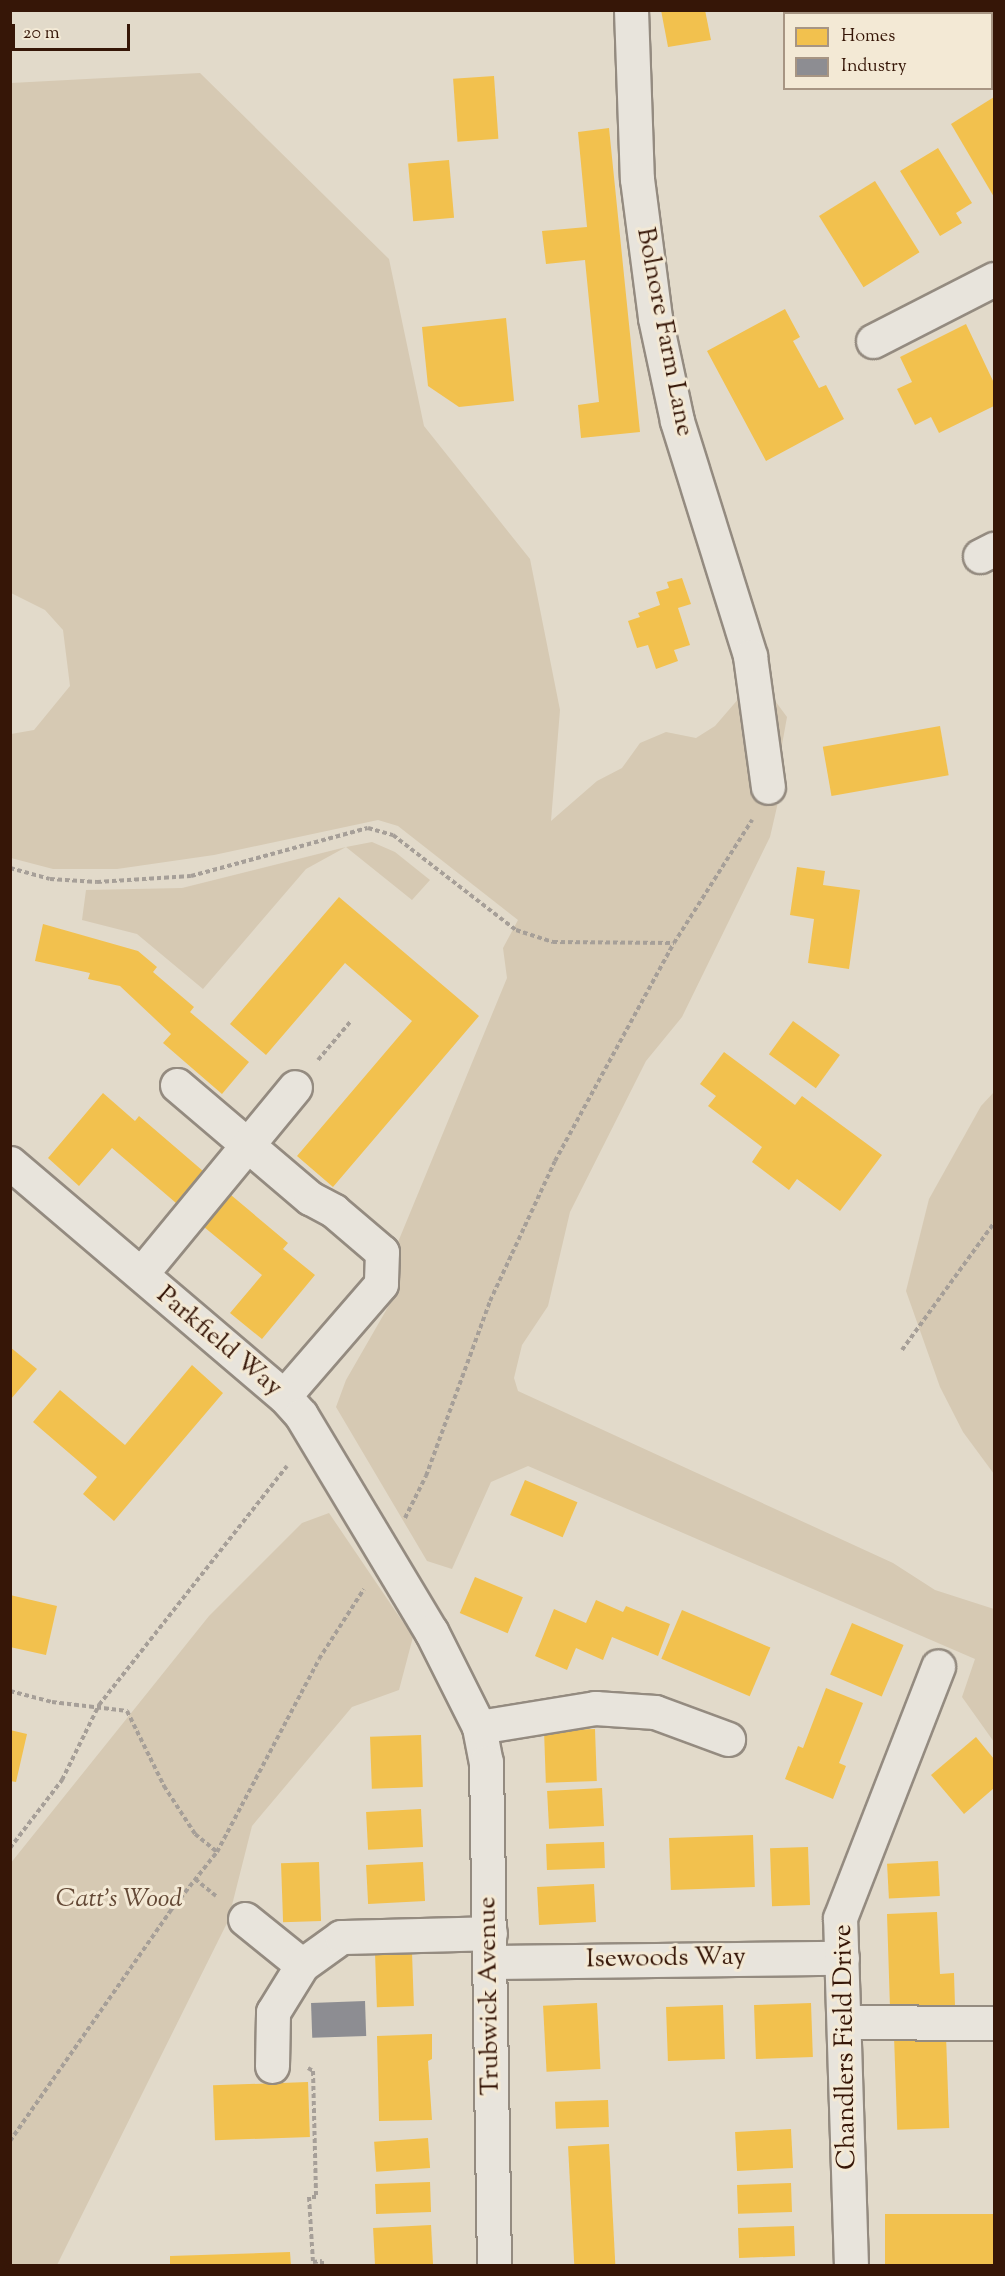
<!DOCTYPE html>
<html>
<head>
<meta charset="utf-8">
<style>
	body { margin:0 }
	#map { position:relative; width:1005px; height:2276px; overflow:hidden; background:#e2daca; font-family:"Sorts Mill Goudy",serif }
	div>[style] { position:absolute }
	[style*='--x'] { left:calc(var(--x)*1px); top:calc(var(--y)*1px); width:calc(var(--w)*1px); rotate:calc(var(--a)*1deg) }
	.green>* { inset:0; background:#d6c9b3 }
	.homes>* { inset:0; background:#f2c14e; transform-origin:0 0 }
	.industry>* { inset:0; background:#8d8d92; transform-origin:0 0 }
	.path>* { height:4px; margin-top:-2px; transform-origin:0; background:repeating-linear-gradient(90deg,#a69f98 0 4.5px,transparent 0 7.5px) }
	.roads { filter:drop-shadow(2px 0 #948b80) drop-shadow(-2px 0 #948b80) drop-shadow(0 2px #948b80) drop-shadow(0 -2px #948b80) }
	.minor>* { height:33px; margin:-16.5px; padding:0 16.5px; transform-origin:16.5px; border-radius:16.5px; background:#e8e4dc }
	span { translate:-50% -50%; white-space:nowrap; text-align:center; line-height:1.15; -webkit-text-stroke:6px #f3e9d5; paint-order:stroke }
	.street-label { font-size:26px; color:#361607 }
	.park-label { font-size:26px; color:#634835; font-style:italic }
	.frame { position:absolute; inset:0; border:12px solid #361607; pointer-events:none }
	.legend { position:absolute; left:783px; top:12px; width:210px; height:78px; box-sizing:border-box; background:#f3e9d5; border:2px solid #a79583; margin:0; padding:8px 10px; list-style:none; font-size:18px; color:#361607 }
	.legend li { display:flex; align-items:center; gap:12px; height:30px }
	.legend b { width:30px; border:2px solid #a79583 }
	.scale { position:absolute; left:12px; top:24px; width:118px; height:27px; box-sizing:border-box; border:3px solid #361607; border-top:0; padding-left:8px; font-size:18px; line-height:21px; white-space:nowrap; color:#361607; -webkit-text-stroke:4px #f3e9d5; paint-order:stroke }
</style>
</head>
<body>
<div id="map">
	<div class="green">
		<div style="clip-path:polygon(200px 73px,389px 259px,424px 426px,530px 559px,560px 710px,551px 821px,597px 781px,622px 768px,640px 743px,666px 732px,696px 738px,715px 726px,740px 697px,770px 694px,787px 717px,780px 756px,779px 798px,770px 837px,682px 1017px,646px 1061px,570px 1212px,548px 1306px,522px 1345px,514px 1378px,518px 1391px,893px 1563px,935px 1590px,994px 1609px,994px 1742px,962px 1697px,975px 1659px,528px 1466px,491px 1482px,452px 1569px,427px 1561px,336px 1407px,346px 1380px,392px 1300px,384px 1276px,507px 978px,503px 948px,518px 920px,398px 826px,378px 820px,214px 855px,117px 869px,53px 869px,11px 858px,11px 734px,34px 730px,70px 686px,63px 630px,45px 610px,11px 593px,11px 83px)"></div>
		<div style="clip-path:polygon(372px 842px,395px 852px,430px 880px,412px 900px,346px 847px,306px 869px,203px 989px,137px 934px,82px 920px,86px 890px,182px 888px,346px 847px)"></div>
		<div style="clip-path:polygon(994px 1092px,994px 1474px,963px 1432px,940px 1387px,906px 1291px,929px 1199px,981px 1106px)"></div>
		<div style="clip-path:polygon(329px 1513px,413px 1637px,399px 1690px,352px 1707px,252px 1826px,228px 1921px,57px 2265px,11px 2265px,10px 1864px,209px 1616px,302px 1523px)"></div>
	</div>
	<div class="homes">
		<div style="clip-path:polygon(661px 10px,705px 10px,711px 40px,668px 47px)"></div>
		<div style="left:494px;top:76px;width:63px;height:41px;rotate:86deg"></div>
		<div style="clip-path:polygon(994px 97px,994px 197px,951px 124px)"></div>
		<div style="clip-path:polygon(609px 128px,640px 432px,581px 438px,578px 405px,599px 402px,585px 260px,546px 264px,542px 231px,587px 227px,578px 132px)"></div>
		<div style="clip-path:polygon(938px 148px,972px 203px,956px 213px,962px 223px,940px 236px,900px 171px)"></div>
		<div style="left:449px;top:160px;width:58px;height:41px;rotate:85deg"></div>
		<div style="left:875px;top:181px;width:84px;height:66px;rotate:58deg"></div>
		<div style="clip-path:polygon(785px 309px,800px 337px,793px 341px,819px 388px,826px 385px,844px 419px,766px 461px,707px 351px)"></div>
		<div style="clip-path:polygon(506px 318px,514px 401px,459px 407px,428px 386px,422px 327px)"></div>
		<div style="clip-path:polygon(966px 324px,994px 383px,994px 406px,939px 433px,931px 417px,915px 425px,897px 389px,912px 382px,900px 357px)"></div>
		<div style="clip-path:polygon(682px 578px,691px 604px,678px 608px,690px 645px,674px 650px,678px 661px,656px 669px,648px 645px,637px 648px,628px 621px,640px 617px,638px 613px,660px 605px,656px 592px,669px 588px,667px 582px)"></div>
		<div style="left:940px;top:726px;width:50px;height:119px;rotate:80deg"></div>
		<div style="clip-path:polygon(797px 867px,825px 871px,823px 885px,860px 890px,849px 969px,808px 963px,814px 919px,790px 915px)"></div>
		<div style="clip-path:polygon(339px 897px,479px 1016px,333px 1187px,297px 1156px,412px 1021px,345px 963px,266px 1055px,230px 1024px)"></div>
		<div style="clip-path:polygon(43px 924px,138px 951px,157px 967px,153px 972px,194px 1007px,190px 1012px,249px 1062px,222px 1094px,163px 1043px,171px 1034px,120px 986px,88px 979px,90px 973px,35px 961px)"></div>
		<div style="left:793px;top:1021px;width:58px;height:41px;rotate:36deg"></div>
		<div style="clip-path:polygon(724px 1052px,795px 1105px,802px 1096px,882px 1155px,840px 1211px,797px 1179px,789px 1190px,752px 1162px,762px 1147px,708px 1106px,716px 1096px,700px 1084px)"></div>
		<div style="clip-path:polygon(103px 1093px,135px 1121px,139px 1116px,203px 1171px,176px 1203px,112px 1148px,79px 1186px,48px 1158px)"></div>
		<div style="clip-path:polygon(225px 1190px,288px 1243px,283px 1249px,315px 1275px,262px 1339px,230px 1313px,262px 1275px,198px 1222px)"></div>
		<div style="clip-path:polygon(10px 1347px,37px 1369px,10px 1400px)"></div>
		<div style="clip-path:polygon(192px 1365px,223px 1393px,114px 1521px,83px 1494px,97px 1477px,33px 1422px,60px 1390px,125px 1445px)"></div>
		<div style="left:525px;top:1480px;width:57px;height:38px;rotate:23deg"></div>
		<div style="left:475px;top:1577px;width:52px;height:39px;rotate:23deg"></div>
		<div style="clip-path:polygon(10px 1595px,57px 1606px,46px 1655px,10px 1647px)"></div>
		<div style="clip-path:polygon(596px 1600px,623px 1612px,626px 1606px,670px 1624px,658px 1656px,612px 1637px,603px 1660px,576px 1648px,567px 1670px,535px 1656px,554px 1609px,586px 1623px)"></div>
		<div style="left:682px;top:1610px;width:96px;height:53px;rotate:23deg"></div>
		<div style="left:852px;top:1623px;width:56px;height:56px;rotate:23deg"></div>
		<div style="clip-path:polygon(826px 1688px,863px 1703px,839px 1763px,846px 1766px,833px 1799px,785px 1779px,798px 1746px,803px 1748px)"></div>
		<div style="left:595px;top:1729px;width:52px;height:51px;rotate:88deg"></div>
		<div style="clip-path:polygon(10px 1730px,27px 1734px,16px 1782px,10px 1781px)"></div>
		<div style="left:421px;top:1735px;width:52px;height:51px;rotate:88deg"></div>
		<div style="clip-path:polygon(976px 1737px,994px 1759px,994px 1788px,964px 1814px,931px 1775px)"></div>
		<div style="left:602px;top:1788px;width:38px;height:55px;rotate:87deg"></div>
		<div style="left:421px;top:1809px;width:38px;height:55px;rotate:87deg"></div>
		<div style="left:753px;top:1835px;width:52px;height:84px;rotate:88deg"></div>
		<div style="left:604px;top:1842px;width:26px;height:58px;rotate:88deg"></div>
		<div style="left:808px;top:1847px;width:58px;height:38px;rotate:88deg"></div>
		<div style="left:938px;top:1861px;width:35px;height:51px;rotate:87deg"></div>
		<div style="left:319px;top:1862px;width:59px;height:38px;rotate:88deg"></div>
		<div style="left:423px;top:1862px;width:39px;height:57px;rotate:87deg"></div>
		<div style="left:594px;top:1884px;width:38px;height:57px;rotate:87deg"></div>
		<div style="clip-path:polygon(937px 1912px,940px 1974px,954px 1973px,955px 2006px,890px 2008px,887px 1914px)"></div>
		<div style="left:412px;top:1952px;width:54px;height:37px;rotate:88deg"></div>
		<div style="left:597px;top:2003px;width:66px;height:54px;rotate:87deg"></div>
		<div style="left:811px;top:2003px;width:54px;height:57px;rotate:88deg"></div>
		<div style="left:723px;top:2005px;width:54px;height:57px;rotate:88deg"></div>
		<div style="clip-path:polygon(432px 2034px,432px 2059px,428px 2061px,432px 2120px,379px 2121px,377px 2036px)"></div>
		<div style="left:946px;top:2035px;width:93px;height:52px;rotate:88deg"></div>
		<div style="left:308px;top:2082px;width:55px;height:95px;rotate:88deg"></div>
		<div style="left:608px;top:2100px;width:27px;height:53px;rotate:88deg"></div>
		<div style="left:791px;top:2129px;width:39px;height:56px;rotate:87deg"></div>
		<div style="left:428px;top:2138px;width:30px;height:54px;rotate:86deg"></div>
		<div style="left:609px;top:2144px;width:122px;height:41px;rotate:87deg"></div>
		<div style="left:430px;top:2182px;width:30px;height:55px;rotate:88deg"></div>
		<div style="left:791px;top:2183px;width:29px;height:54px;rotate:88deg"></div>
		<div style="left:994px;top:2214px;width:52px;height:109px;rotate:90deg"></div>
		<div style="left:431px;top:2225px;width:39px;height:58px;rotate:87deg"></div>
		<div style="left:794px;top:2226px;width:30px;height:56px;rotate:88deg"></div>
		<div style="clip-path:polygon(290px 2252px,291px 2266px,170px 2266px,170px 2256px)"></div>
	</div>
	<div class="industry">
		<div style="left:365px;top:2001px;width:35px;height:54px;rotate:88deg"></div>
	</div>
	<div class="path">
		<div style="--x:10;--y:868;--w:41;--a:15.4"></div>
		<div style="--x:50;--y:879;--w:47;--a:3.7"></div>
		<div style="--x:97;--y:882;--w:94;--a:-3.7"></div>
		<div style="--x:191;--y:876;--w:183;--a:-15.2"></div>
		<div style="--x:368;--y:828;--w:26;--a:16"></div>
		<div style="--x:393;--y:835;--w:155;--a:37.7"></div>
		<div style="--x:516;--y:930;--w:39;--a:18"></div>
		<div style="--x:553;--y:942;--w:121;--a:0.5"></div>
		<div style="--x:318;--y:1060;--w:51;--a:-49.8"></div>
		<div style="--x:902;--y:1350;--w:157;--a:-54.1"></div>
		<div style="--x:405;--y:1518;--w:47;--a:-63.4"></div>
		<div style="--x:426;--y:1476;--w:186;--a:-69.9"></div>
		<div style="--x:490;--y:1301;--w:154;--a:-65.1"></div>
		<div style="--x:555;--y:1161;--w:248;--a:-61.4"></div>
		<div style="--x:674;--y:943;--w:146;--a:-57.6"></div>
		<div style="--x:10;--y:1691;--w:43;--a:14.7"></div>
		<div style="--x:52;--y:1702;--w:76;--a:6.8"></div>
		<div style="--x:127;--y:1711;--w:84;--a:63.7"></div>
		<div style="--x:164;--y:1786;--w:57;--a:57.1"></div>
		<div style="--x:195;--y:1834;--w:28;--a:39"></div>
		<div style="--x:10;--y:1848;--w:86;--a:-52.6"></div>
		<div style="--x:62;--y:1780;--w:84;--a:-63.7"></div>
		<div style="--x:99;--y:1705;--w:304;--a:-51.8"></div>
		<div style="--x:195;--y:1879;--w:27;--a:39"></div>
		<div style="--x:308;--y:2068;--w:6;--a:31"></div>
		<div style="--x:313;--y:2071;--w:126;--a:88.6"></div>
		<div style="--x:316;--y:2197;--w:7;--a:180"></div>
		<div style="--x:309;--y:2197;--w:65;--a:86.5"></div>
		<div style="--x:313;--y:2262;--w:9;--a:-6"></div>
		<div style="--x:322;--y:2261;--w:5;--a:90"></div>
		<div style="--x:10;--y:2141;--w:282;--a:-55.1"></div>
		<div style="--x:171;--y:1910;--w:74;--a:-51.6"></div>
		<div style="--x:217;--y:1852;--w:218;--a:-62.1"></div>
		<div style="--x:319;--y:1659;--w:83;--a:-57.3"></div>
	</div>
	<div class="roads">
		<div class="minor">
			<div style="--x:631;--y:10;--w:169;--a:88"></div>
			<div style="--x:637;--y:179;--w:140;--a:82.6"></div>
			<div style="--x:655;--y:318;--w:105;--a:77.9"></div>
			<div style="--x:677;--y:421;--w:246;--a:72.7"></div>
			<div style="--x:750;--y:656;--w:132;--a:82.2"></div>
			<div style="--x:894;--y:14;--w:5;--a:-53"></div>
			<div style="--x:873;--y:341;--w:136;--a:-27.1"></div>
			<div style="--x:980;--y:556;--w:16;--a:-27"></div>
			<div style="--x:177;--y:1085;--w:175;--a:40.4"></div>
			<div style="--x:310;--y:1198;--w:27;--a:28"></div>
			<div style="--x:334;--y:1211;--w:63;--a:40.5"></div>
			<div style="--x:382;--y:1252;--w:32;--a:92"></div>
			<div style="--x:381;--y:1284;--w:148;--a:130.9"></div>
			<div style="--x:10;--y:1163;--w:360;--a:40.4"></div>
			<div style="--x:284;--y:1396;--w:25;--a:48"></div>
			<div style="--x:301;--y:1415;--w:252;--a:59"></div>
			<div style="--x:431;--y:1631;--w:107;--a:63.4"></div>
			<div style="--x:479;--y:1727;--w:36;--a:79"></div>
			<div style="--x:486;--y:1762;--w:504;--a:89.09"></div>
			<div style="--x:141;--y:1274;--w:242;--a:-50.5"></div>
			<div style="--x:479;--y:1727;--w:118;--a:-9.3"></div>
			<div style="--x:595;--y:1708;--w:60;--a:3.8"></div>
			<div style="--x:655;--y:1712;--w:78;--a:20.3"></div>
			<div style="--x:245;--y:1919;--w:73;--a:38.9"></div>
			<div style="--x:490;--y:1962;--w:352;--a:-0.7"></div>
			<div style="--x:844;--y:2022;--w:150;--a:0.4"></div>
			<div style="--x:272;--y:2066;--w:54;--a:-88.9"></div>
			<div style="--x:273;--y:2012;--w:55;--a:-58.3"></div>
			<div style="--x:302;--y:1965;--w:48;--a:-35.7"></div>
			<div style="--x:341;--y:1937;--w:149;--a:-1.5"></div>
			<div style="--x:851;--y:2266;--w:348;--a:-91.8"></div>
			<div style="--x:840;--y:1918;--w:270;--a:-68.7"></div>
		</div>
	</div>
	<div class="street-label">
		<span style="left:664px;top:332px;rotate:79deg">Bolnore Farm Lane</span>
		<span style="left:219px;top:1342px;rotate:40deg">Parkfield Way</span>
		<span style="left:666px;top:1959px;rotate:-1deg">Isewoods Way</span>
		<span style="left:490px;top:1996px;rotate:-91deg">Trubwick Avenue</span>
		<span style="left:846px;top:2047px;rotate:-91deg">Chandlers Field Drive</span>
	</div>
	<div class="park-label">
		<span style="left:119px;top:1900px">Catt's Wood</span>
	</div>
	<div class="frame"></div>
	<ul class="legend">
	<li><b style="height:16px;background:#f2c14e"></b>Homes</li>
	<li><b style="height:16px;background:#8d8d92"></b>Industry</li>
	</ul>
	<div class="scale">20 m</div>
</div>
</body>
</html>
